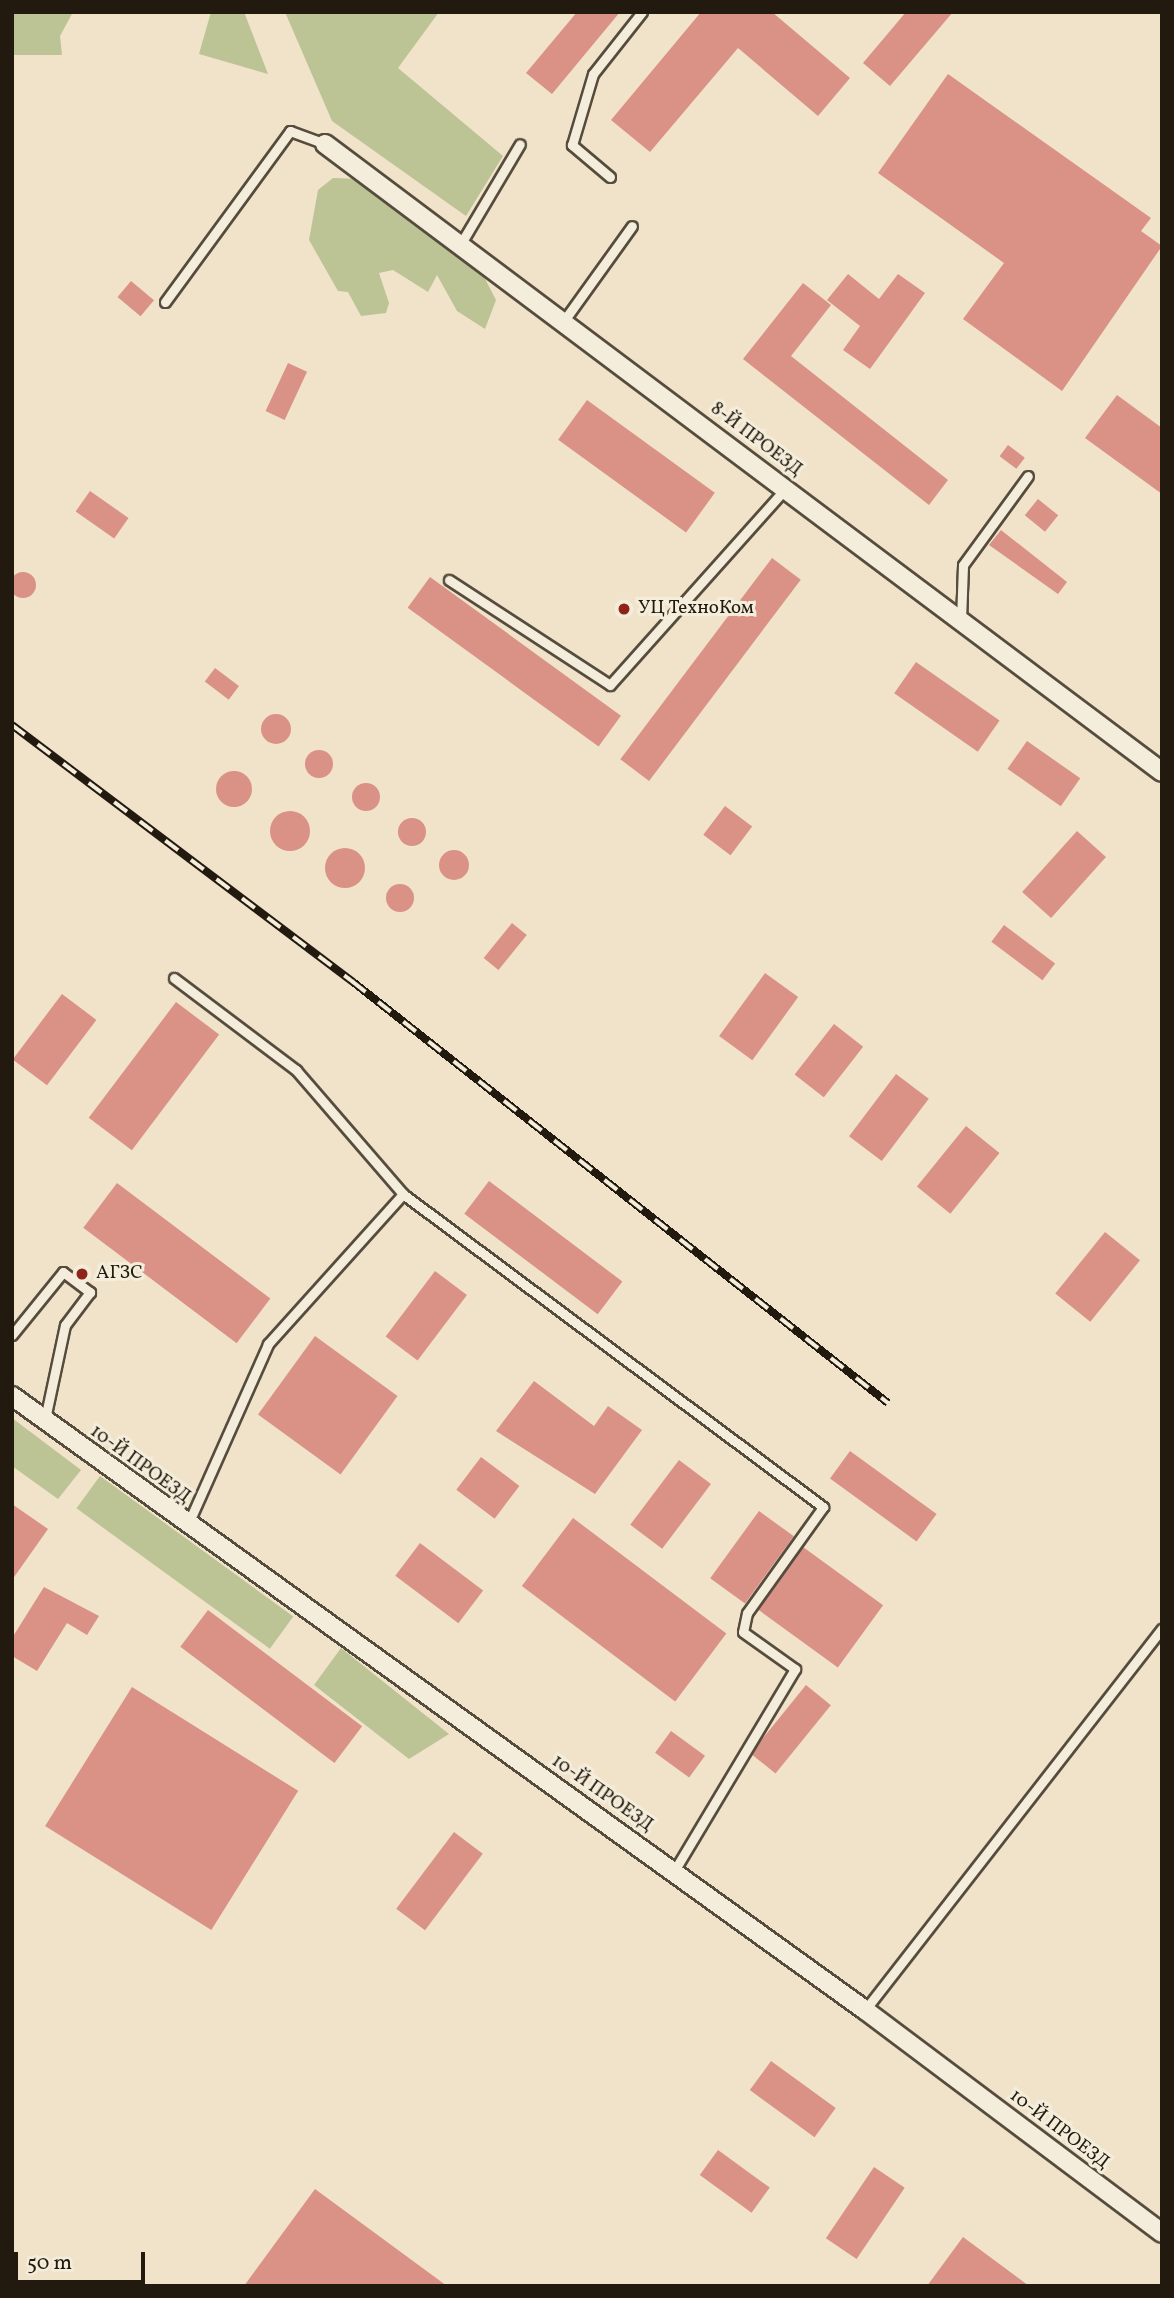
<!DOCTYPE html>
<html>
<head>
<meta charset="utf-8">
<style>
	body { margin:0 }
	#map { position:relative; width:1174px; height:2298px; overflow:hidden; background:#f0e3c9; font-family:Vollkorn,serif }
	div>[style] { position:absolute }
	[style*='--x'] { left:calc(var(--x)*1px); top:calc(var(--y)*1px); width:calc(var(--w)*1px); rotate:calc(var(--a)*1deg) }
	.green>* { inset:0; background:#bcc394; transform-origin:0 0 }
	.building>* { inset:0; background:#da9186; transform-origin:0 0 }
	.round { border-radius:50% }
	.roads { filter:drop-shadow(2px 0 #564c3e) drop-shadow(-2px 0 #564c3e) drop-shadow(0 2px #564c3e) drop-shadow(0 -2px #564c3e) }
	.lane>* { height:9px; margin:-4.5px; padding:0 4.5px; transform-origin:4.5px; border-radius:4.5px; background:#f5eddc }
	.street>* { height:18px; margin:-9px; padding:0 9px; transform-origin:9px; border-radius:9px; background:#f5eddc }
	.rail>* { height:8px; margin-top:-4px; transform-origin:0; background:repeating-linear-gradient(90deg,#f5eddc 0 16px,#231a0f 0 32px); box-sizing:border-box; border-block:2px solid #231a0f }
	.dots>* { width:19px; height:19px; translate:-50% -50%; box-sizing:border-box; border:4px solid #f5eddc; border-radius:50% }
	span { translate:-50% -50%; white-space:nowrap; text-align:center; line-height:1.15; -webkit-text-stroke:6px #f5eddc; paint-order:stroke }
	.street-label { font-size:19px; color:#231a0f }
	.poi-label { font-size:19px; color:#231a0f }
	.left { translate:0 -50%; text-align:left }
	.frame { position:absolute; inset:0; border:14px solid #231a0f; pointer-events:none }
	.scale { position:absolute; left:14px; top:2252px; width:131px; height:32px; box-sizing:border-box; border:4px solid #231a0f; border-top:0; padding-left:9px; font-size:21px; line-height:24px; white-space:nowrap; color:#231a0f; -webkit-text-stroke:5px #f5eddc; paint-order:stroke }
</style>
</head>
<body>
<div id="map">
	<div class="green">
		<div style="clip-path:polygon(12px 12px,73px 12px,60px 36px,62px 55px,12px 55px)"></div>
		<div style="clip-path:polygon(211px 12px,244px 12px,268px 74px,199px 54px)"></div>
		<div style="clip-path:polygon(285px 12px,439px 12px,398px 68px,503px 156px,466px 216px,332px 121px)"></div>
		<div style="clip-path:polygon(333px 178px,360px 179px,480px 269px,496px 300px,485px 329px,457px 311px,437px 275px,428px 292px,393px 270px,379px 273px,389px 303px,386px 313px,361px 316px,348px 292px,338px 291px,309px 240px,318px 190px)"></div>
		<div style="clip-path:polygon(12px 1418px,81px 1470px,58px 1499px,12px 1466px)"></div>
		<div style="left:100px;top:1476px;width:239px;height:40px;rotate:36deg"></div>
		<div style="clip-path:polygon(341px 1648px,449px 1734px,409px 1759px,314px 1685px)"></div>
	</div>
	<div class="building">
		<div style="clip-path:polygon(577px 12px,620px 12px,552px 94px,526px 73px)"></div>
		<div style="clip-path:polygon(701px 12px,772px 12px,850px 78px,818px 116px,738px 48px,650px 152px,611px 120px)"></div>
		<div style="clip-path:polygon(906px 12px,953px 12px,890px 86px,863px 63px)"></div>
		<div style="clip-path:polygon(948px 74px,1151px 218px,1141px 231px,1162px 246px,1062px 391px,963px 319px,1004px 263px,878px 173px)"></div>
		<div style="clip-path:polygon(848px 274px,879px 299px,898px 274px,925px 293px,870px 369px,843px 350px,860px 326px,827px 300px)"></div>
		<div style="left:131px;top:281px;width:30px;height:21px;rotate:40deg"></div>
		<div style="clip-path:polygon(803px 283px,831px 305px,791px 356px,948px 480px,929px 505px,743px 359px)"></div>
		<div style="left:288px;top:363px;width:21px;height:53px;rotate:25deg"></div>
		<div style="clip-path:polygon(1117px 395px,1162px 428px,1162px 494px,1085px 438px)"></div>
		<div style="left:587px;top:400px;width:158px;height:49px;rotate:36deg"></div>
		<div style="left:1008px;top:445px;width:21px;height:14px;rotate:37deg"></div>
		<div style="left:90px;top:491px;width:47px;height:25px;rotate:35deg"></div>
		<div style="left:1038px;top:499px;width:26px;height:21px;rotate:39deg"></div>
		<div style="clip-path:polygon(1001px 530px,1067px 582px,1058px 594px,989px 545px)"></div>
		<div style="left:772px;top:558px;width:36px;height:252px;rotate:37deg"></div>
		<div class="round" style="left:10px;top:572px;width:26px;height:26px"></div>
		<div style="left:430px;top:577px;width:236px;height:38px;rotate:36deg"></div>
		<div style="left:916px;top:662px;width:102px;height:38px;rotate:35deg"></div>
		<div style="left:215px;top:668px;width:30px;height:17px;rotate:37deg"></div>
		<div class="round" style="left:261px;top:714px;width:30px;height:30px"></div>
		<div style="left:1027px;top:741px;width:65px;height:34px;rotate:35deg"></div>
		<div class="round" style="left:305px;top:750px;width:28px;height:28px"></div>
		<div class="round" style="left:216px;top:771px;width:36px;height:36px"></div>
		<div class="round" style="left:352px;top:783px;width:28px;height:28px"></div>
		<div style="left:725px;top:806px;width:34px;height:36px;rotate:37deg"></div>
		<div class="round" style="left:270px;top:811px;width:40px;height:40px"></div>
		<div class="round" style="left:398px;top:818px;width:28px;height:28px"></div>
		<div style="left:1077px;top:831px;width:39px;height:82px;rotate:42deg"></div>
		<div class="round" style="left:325px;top:848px;width:40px;height:40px"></div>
		<div class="round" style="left:439px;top:850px;width:30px;height:30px"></div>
		<div class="round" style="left:386px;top:884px;width:28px;height:28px"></div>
		<div style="left:512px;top:923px;width:19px;height:45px;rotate:39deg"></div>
		<div style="left:1004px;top:925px;width:64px;height:21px;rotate:37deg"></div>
		<div style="left:765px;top:973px;width:41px;height:78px;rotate:36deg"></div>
		<div style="left:62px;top:994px;width:43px;height:82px;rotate:37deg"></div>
		<div style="left:176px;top:1002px;width:54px;height:145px;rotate:37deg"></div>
		<div style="left:834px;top:1024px;width:37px;height:64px;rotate:38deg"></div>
		<div style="left:896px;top:1074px;width:41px;height:78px;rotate:37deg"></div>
		<div style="left:966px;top:1126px;width:43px;height:78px;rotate:39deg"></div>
		<div style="left:489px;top:1181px;width:167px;height:41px;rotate:37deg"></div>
		<div style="left:117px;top:1183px;width:192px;height:56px;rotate:37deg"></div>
		<div style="left:1105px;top:1232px;width:45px;height:79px;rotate:39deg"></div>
		<div style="left:435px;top:1271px;width:40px;height:82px;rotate:37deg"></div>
		<div style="left:315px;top:1336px;width:102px;height:97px;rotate:36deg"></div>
		<div style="clip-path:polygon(534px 1381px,594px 1426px,608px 1406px,642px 1430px,595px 1494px,496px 1431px)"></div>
		<div style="left:850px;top:1451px;width:107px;height:34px;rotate:36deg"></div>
		<div style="left:481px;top:1457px;width:48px;height:41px;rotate:37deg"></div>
		<div style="left:679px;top:1460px;width:40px;height:81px;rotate:37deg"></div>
		<div style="clip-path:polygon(12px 1504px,48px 1529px,12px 1580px)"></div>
		<div style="left:759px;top:1511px;width:43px;height:83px;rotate:36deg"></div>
		<div style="left:573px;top:1518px;width:192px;height:85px;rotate:37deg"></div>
		<div style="left:420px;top:1543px;width:79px;height:41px;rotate:37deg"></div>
		<div style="left:803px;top:1547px;width:99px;height:77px;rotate:36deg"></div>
		<div style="clip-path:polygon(44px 1587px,99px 1616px,87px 1635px,67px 1623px,37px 1671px,12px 1656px,12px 1638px)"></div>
		<div style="left:208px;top:1610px;width:193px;height:46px;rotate:37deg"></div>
		<div style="left:806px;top:1685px;width:32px;height:88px;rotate:39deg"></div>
		<div style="left:132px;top:1687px;width:196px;height:164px;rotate:32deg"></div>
		<div style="left:671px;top:1731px;width:42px;height:27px;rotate:36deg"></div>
		<div style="left:454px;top:1832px;width:36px;height:96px;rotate:37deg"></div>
		<div style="left:771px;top:2061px;width:80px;height:36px;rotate:36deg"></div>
		<div style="left:718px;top:2150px;width:64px;height:31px;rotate:36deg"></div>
		<div style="left:874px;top:2167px;width:37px;height:86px;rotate:34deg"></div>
		<div style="clip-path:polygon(315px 2189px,447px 2286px,244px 2286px)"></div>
		<div style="clip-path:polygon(963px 2237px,1029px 2286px,927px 2286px)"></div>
	</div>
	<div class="roads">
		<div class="lane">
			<div style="--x:610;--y:177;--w:50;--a:-139.9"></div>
			<div style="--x:572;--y:145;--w:74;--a:-73.5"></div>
			<div style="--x:593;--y:74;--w:79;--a:-51.7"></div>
			<div style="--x:460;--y:245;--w:117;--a:-59.3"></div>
			<div style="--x:165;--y:302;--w:212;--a:-53.8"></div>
			<div style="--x:290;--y:131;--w:37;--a:20"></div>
			<div style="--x:563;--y:322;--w:118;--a:-54.3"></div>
			<div style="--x:449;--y:580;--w:192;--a:33.1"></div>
			<div style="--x:610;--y:685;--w:264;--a:-48.2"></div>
			<div style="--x:961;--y:620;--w:55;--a:-87.9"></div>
			<div style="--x:963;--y:565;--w:110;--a:-53.9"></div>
			<div style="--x:174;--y:978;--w:153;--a:37"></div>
			<div style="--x:296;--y:1070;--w:164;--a:49.2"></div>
			<div style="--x:403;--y:1194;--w:524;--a:36.69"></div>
			<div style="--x:823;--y:1507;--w:130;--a:125.6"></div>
			<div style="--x:747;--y:1613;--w:19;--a:102"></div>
			<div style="--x:743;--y:1632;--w:64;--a:35.4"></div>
			<div style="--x:795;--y:1669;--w:235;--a:120.9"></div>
			<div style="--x:12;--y:1335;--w:81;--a:-51"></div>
			<div style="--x:63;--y:1272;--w:34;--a:37"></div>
			<div style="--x:90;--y:1292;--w:41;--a:127.1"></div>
			<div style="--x:65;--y:1325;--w:96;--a:102"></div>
			<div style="--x:188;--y:1524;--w:197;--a:-66"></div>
			<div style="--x:268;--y:1344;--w:202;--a:-48"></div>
			<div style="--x:865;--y:2010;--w:483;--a:-52.1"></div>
		</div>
		<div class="street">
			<div style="--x:325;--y:144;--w:1046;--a:36.88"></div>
			<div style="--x:12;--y:1396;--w:1051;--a:35.75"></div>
			<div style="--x:865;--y:2010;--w:371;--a:36.9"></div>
		</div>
	</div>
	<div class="rail">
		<div style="--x:12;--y:725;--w:427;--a:37"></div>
		<div style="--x:353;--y:982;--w:681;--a:38.2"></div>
	</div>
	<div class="dots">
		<div style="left:624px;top:609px;background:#8f2418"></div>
		<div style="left:82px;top:1274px;background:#8f2418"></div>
	</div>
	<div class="street-label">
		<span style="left:756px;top:440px;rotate:37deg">8-Й ПРОЕЗД</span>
		<span style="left:140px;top:1465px;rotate:36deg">10-Й ПРОЕЗД</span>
		<span style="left:602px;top:1794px;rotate:35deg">10-Й ПРОЕЗД</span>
		<span style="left:1059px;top:2130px;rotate:37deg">10-Й ПРОЕЗД</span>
	</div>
	<div class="poi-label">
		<span class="left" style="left:638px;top:609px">УЦ ТехноКом</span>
		<span class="left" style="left:96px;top:1274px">АГЗС</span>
	</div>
	<div class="frame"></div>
	<div class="scale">50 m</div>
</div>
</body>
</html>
